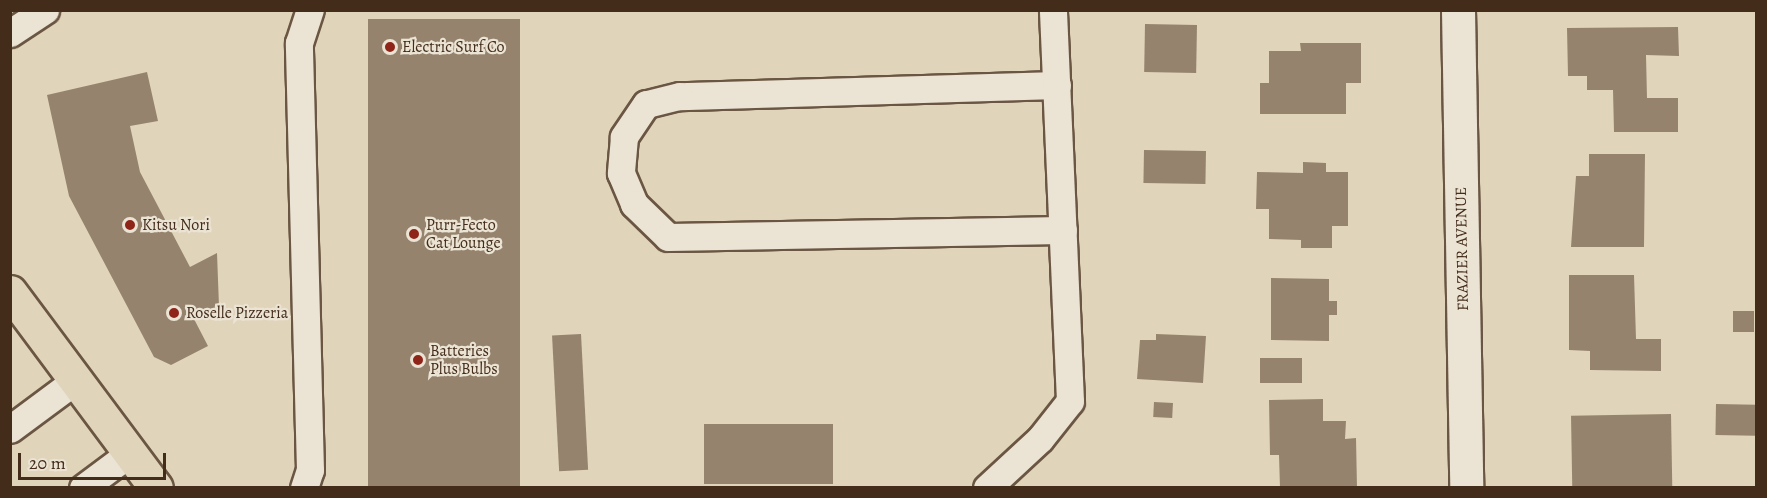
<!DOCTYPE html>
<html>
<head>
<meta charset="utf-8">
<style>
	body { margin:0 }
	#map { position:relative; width:1767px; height:498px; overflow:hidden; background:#e0d4bb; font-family:Alegreya,serif }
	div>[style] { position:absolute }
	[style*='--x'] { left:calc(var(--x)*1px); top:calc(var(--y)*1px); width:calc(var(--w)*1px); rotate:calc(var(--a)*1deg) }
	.building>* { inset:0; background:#95836e; transform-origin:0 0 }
	.roads { filter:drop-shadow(2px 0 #6a5642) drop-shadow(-2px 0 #6a5642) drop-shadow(0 2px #6a5642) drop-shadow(0 -2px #6a5642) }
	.lane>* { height:27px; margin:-13.5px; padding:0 13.5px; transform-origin:13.5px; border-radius:13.5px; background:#ebe3d3 }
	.street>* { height:33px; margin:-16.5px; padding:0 16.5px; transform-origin:16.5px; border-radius:16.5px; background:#ebe3d3 }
	.primary>* { height:33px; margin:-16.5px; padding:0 16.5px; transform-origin:16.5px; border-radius:16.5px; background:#e0d4bb }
	.dots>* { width:16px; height:16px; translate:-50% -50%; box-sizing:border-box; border:3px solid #ebe3d3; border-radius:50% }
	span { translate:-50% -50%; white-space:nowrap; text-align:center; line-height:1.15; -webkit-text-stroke:4.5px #ebe3d3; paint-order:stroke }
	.poi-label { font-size:16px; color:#432c1a }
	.left { translate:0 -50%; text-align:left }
	.street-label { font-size:16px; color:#432c1a }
	.frame { position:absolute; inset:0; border:12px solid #432c1a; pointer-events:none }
	.scale { position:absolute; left:18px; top:453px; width:148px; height:27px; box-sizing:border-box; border:3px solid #432c1a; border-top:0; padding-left:8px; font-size:18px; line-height:21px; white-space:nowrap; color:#432c1a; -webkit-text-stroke:4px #ebe3d3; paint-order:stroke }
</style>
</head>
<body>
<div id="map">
	<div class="building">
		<div style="left:520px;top:19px;width:469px;height:152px;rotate:90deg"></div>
		<div style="left:1145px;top:24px;width:52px;height:48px;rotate:1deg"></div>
		<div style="clip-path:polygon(1678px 27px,1679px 56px,1646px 55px,1647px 98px,1678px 98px,1678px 132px,1614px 132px,1613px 90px,1587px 90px,1587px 76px,1568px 76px,1567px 28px)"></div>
		<div style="clip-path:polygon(1300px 43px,1361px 43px,1361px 83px,1346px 83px,1346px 114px,1260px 114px,1260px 83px,1269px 83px,1269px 51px,1301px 51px)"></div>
		<div style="clip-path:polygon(147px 72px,158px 121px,130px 126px,140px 172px,190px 267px,217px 253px,219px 306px,194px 319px,208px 346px,171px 365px,154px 357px,69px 196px,47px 95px)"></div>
		<div style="left:1144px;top:150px;width:62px;height:33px;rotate:1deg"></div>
		<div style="clip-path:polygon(1589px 154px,1645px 154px,1644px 247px,1571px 247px,1576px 176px,1589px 176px)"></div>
		<div style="clip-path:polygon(1303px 162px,1326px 163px,1326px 172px,1348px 172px,1348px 226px,1332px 226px,1332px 248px,1301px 248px,1301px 240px,1269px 239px,1269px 209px,1256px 209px,1257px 172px,1303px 173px)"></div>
		<div style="clip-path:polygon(1569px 275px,1634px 275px,1636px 339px,1661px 339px,1661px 371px,1590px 370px,1590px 351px,1569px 350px)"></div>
		<div style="clip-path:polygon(1271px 278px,1329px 279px,1329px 301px,1337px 301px,1337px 315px,1329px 315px,1329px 341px,1271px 340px)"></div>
		<div style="left:1733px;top:311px;width:21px;height:21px"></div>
		<div style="left:581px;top:334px;width:136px;height:29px;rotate:87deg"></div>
		<div style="clip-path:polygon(1156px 334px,1206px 336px,1203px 383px,1137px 379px,1140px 340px,1156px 340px)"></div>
		<div style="left:1260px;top:358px;width:42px;height:25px"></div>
		<div style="clip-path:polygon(1323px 399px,1323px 421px,1346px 421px,1345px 439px,1356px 438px,1357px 488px,1280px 488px,1279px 455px,1270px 455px,1269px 400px)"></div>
		<div style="left:1154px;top:402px;width:19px;height:15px;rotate:3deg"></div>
		<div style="left:1716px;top:404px;width:40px;height:31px;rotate:1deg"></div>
		<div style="left:1671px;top:414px;width:74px;height:100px;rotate:89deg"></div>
		<div style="left:704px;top:424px;width:129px;height:60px"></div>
	</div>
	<div class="roads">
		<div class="lane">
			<div style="--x:10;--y:33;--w:42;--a:-33.3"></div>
			<div style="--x:1057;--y:85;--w:378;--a:178.3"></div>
			<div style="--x:679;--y:96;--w:34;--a:166"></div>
			<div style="--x:646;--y:104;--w:40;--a:124"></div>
			<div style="--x:624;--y:137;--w:36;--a:95"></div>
			<div style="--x:621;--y:173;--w:34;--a:67"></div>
			<div style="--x:634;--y:204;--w:47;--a:44.1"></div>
			<div style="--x:668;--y:237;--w:395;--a:-1"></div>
			<div style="--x:10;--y:429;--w:82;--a:-36.6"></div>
			<div style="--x:83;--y:488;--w:59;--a:-36.7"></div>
			<div style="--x:304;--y:488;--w:19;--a:-72"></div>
			<div style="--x:310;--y:470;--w:427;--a:-91.5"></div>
			<div style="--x:299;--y:43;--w:35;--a:-72"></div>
			<div style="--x:987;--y:488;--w:72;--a:-42.8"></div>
			<div style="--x:1040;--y:439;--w:48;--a:-51.7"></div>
			<div style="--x:1070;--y:401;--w:391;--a:-92.5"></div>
		</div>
		<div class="street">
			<div style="--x:1458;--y:10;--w:478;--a:89"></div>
		</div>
		<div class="primary">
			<div style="--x:10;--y:292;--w:244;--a:53.3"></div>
		</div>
	</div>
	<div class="dots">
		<div style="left:390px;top:47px;background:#8f2418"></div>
		<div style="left:130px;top:225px;background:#8f2418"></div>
		<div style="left:414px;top:234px;background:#8f2418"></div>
		<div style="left:174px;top:313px;background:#8f2418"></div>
		<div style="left:418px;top:360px;background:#8f2418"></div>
	</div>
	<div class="poi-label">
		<span class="left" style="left:402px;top:47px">Electric Surf Co</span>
		<span class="left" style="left:142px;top:225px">Kitsu Nori</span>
		<span class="left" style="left:426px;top:234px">Purr-Fecto<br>Cat Lounge</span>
		<span class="left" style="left:186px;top:313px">Roselle Pizzeria</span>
		<span class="left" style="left:430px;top:360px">Batteries<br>Plus Bulbs</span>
	</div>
	<div class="street-label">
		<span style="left:1462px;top:249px;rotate:-91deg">FRAZIER AVENUE</span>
	</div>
	<div class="frame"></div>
	<div class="scale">20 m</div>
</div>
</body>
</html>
